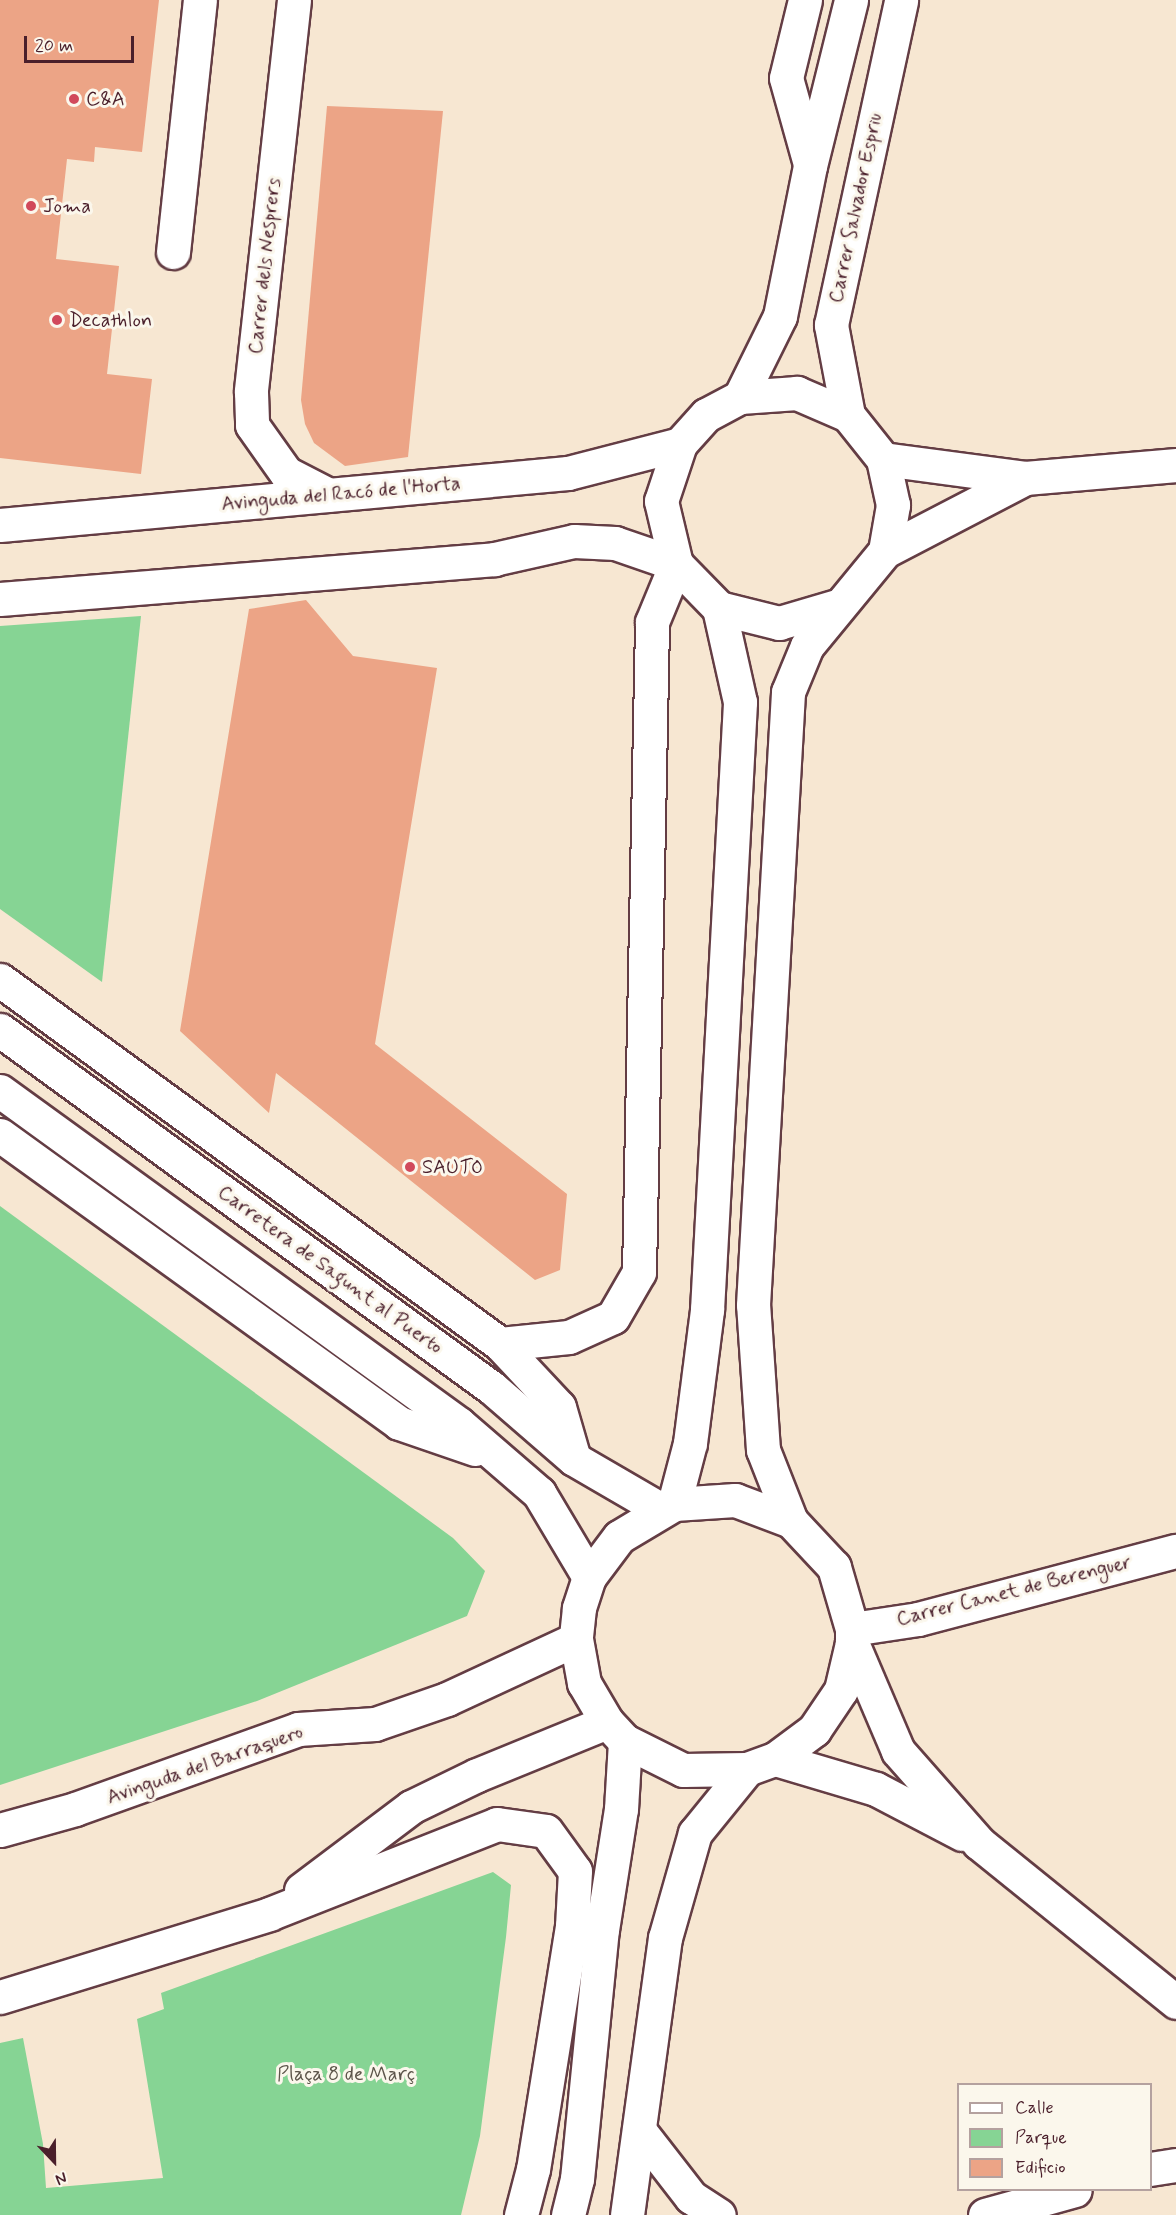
<!DOCTYPE html>
<html>
<head>
<meta charset="utf-8">
<style>
	body { margin:0 }
	#map { position:relative; width:1176px; height:2215px; overflow:hidden; background:#f7e7d2; font-family:Mynerve,sans-serif }
	div>[style] { position:absolute }
	[style*='--x'] { left:calc(var(--x)*1px); top:calc(var(--y)*1px); width:calc(var(--w)*1px); rotate:calc(var(--a)*1deg) }
	.green>* { inset:0; background:#86d494 }
	.building>* { inset:0; background:#eca486 }
	.roads { filter:drop-shadow(2px 0 #643d44) drop-shadow(-2px 0 #643d44) drop-shadow(0 2px #643d44) drop-shadow(0 -2px #643d44) }
	.minor>* { height:33px; margin:-16.5px; padding:0 16.5px; transform-origin:16.5px; border-radius:16.5px; background:#fff }
	.dots>* { width:16px; height:16px; translate:-50% -50%; box-sizing:border-box; border:3px solid #fbf7ec; border-radius:50% }
	span { translate:-50% -50%; white-space:nowrap; text-align:center; line-height:1.15; -webkit-text-stroke:6px #fbf7ec; paint-order:stroke }
	.poi-label { font-size:20px; color:#4a1f2b }
	.left { translate:0 -50%; text-align:left }
	.street-label { font-size:20px; color:#4a1f2b }
	.park-label { font-size:20px; color:#5c554a }
	.legend { position:absolute; left:957px; top:2083px; width:195px; height:108px; box-sizing:border-box; background:#fbf7ec; border:2px solid #b4a19f; margin:0; padding:8px 10px; list-style:none; font-size:18px; color:#4a1f2b }
	.legend li { display:flex; align-items:center; gap:12px; height:30px }
	.legend b { width:30px; border:2px solid #b4a19f }
	.north { position:absolute; left:24px; top:2131px; width:60px; height:60px; -webkit-text-stroke:4px #fbf7ec; paint-order:stroke; rotate:158deg; font-size:16px; font-weight:700; line-height:24px; text-align:center; color:#4a1f2b }
	.north::after { content:''; display:block; margin:auto; width:21px; height:27px; background:#4a1f2b; clip-path:polygon(50% 0,100% 100%,50% 72%,0 100%) }
	.scale { position:absolute; left:24px; top:36px; width:110px; height:27px; box-sizing:border-box; border:3px solid #4a1f2b; border-top:0; padding-left:8px; font-size:18px; line-height:21px; white-space:nowrap; color:#4a1f2b; -webkit-text-stroke:4px #fbf7ec; paint-order:stroke }
</style>
</head>
<body>
<div id="map">
	<div class="green">
		<div style="clip-path:polygon(141px 616px,102px 982px,0 909px,0 626px)"></div>
		<div style="clip-path:polygon(0 1206px,453px 1538px,485px 1571px,467px 1616px,257px 1701px,0 1785px)"></div>
		<div style="clip-path:polygon(493px 1872px,511px 1885px,506px 1937px,480px 2136px,461px 2215px,0 2215px,0 2043px,23px 2038px,43px 2144px,46px 2188px,163px 2178px,137px 2019px,164px 2009px,161px 1993px)"></div>
	</div>
	<div class="building">
		<div style="clip-path:polygon(0 0,159px 0,142px 152px,95px 147px,94px 162px,67px 159px,56px 259px,119px 266px,107px 374px,152px 379px,141px 474px,0 458px)"></div>
		<div style="clip-path:polygon(327px 106px,443px 111px,408px 457px,345px 466px,314px 443px,305px 424px,301px 400px)"></div>
		<div style="clip-path:polygon(306px 600px,353px 656px,437px 668px,375px 1044px,567px 1194px,560px 1270px,535px 1280px,276px 1073px,269px 1113px,180px 1031px,249px 609px)"></div>
	</div>
	<div class="roads">
		<div class="minor">
			<div style="--x:294;--y:0;--w:394;--a:96.3"></div>
			<div style="--x:251;--y:392;--w:33;--a:88"></div>
			<div style="--x:252;--y:425;--w:59;--a:54.7"></div>
			<div style="--x:286;--y:473;--w:48;--a:27.1"></div>
			<div style="--x:805;--y:0;--w:80;--a:103.7"></div>
			<div style="--x:786;--y:78;--w:89;--a:74.4"></div>
			<div style="--x:173;--y:252;--w:253;--a:-83.9"></div>
			<div style="--x:740;--y:397;--w:90;--a:-63.7"></div>
			<div style="--x:780;--y:316;--w:153;--a:-78.7"></div>
			<div style="--x:810;--y:166;--w:171;--a:-76.1"></div>
			<div style="--x:848;--y:415;--w:92;--a:-100.7"></div>
			<div style="--x:831;--y:325;--w:332;--a:-77.8"></div>
			<div style="--x:883;--y:459;--w:143;--a:7.6"></div>
			<div style="--x:1025;--y:478;--w:152;--a:-4.9"></div>
			<div style="--x:0;--y:525;--w:570;--a:-5.23"></div>
			<div style="--x:568;--y:473;--w:116;--a:-14.5"></div>
			<div style="--x:885;--y:551;--w:158;--a:-27.5"></div>
			<div style="--x:0;--y:599;--w:496;--a:-4.6"></div>
			<div style="--x:494;--y:559;--w:82;--a:-12.7"></div>
			<div style="--x:574;--y:541;--w:41;--a:2.8"></div>
			<div style="--x:615;--y:543;--w:65;--a:19"></div>
			<div style="--x:0;--y:980;--w:618;--a:36.05"></div>
			<div style="--x:500;--y:1344;--w:86;--a:46.9"></div>
			<div style="--x:559;--y:1407;--w:54;--a:73.9"></div>
			<div style="--x:0;--y:1030;--w:608;--a:36.04"></div>
			<div style="--x:492;--y:1388;--w:108;--a:40.9"></div>
			<div style="--x:574;--y:1459;--w:99;--a:30.2"></div>
			<div style="--x:0;--y:1091;--w:567;--a:35.96"></div>
			<div style="--x:459;--y:1424;--w:106;--a:40.8"></div>
			<div style="--x:539;--y:1493;--w:98;--a:59.2"></div>
			<div style="--x:0;--y:1135;--w:492;--a:35.8"></div>
			<div style="--x:399;--y:1423;--w:80;--a:18.9"></div>
			<div style="--x:500;--y:1344;--w:69;--a:-5.8"></div>
			<div style="--x:569;--y:1337;--w:48;--a:-24.4"></div>
			<div style="--x:613;--y:1317;--w:52;--a:-60"></div>
			<div style="--x:639;--y:1272;--w:650;--a:-88.85"></div>
			<div style="--x:652;--y:622;--w:63;--a:-67.5"></div>
			<div style="--x:674;--y:1504;--w:63;--a:-75.3"></div>
			<div style="--x:690;--y:1443;--w:134;--a:-82.7"></div>
			<div style="--x:707;--y:1310;--w:609;--a:-86.89"></div>
			<div style="--x:740;--y:702;--w:96;--a:-102.6"></div>
			<div style="--x:791;--y:1521;--w:60;--a:-159.4"></div>
			<div style="--x:735;--y:1500;--w:61;--a:176.2"></div>
			<div style="--x:674;--y:1504;--w:64;--a:149"></div>
			<div style="--x:619;--y:1537;--w:50;--a:126.9"></div>
			<div style="--x:589;--y:1577;--w:33;--a:108"></div>
			<div style="--x:579;--y:1608;--w:31;--a:96"></div>
			<div style="--x:576;--y:1639;--w:45;--a:79.7"></div>
			<div style="--x:584;--y:1683;--w:45;--a:59.5"></div>
			<div style="--x:607;--y:1722;--w:26;--a:47"></div>
			<div style="--x:625;--y:1741;--w:65;--a:26.6"></div>
			<div style="--x:683;--y:1770;--w:64;--a:-0.9"></div>
			<div style="--x:747;--y:1769;--w:30;--a:-20"></div>
			<div style="--x:775;--y:1759;--w:49;--a:-36.6"></div>
			<div style="--x:814;--y:1730;--w:48;--a:-56"></div>
			<div style="--x:841;--y:1690;--w:48;--a:-76.8"></div>
			<div style="--x:852;--y:1643;--w:14;--a:-90"></div>
			<div style="--x:852;--y:1629;--w:65;--a:-106.2"></div>
			<div style="--x:834;--y:1567;--w:63;--a:-133.1"></div>
			<div style="--x:791;--y:1521;--w:76;--a:-111.5"></div>
			<div style="--x:763;--y:1450;--w:145;--a:-93.9"></div>
			<div style="--x:753;--y:1305;--w:614;--a:-86.73"></div>
			<div style="--x:788;--y:692;--w:50;--a:-67.6"></div>
			<div style="--x:807;--y:646;--w:123;--a:-50.6"></div>
			<div style="--x:885;--y:551;--w:47;--a:-80.1"></div>
			<div style="--x:893;--y:505;--w:47;--a:-102.3"></div>
			<div style="--x:883;--y:459;--w:56;--a:-128.5"></div>
			<div style="--x:848;--y:415;--w:56;--a:-156.7"></div>
			<div style="--x:797;--y:393;--w:57;--a:176"></div>
			<div style="--x:740;--y:397;--w:38;--a:152"></div>
			<div style="--x:706;--y:415;--w:39;--a:132"></div>
			<div style="--x:680;--y:444;--w:60;--a:108.4"></div>
			<div style="--x:661;--y:501;--w:65;--a:76.6"></div>
			<div style="--x:676;--y:564;--w:62;--a:45.7"></div>
			<div style="--x:719;--y:608;--w:62;--a:14"></div>
			<div style="--x:779;--y:623;--w:60;--a:-16.3"></div>
			<div style="--x:852;--y:1629;--w:67;--a:-8.6"></div>
			<div style="--x:918;--y:1619;--w:267;--a:-14.8"></div>
			<div style="--x:852;--y:1643;--w:117;--a:66.9"></div>
			<div style="--x:898;--y:1751;--w:123;--a:48.6"></div>
			<div style="--x:979;--y:1843;--w:253;--a:38.9"></div>
			<div style="--x:775;--y:1759;--w:105;--a:16.5"></div>
			<div style="--x:876;--y:1789;--w:97;--a:27.6"></div>
			<div style="--x:0;--y:1830;--w:78;--a:-15.6"></div>
			<div style="--x:75;--y:1809;--w:237;--a:-19.7"></div>
			<div style="--x:298;--y:1729;--w:77;--a:-3.7"></div>
			<div style="--x:375;--y:1724;--w:76;--a:-19.1"></div>
			<div style="--x:447;--y:1699;--w:142;--a:-24.9"></div>
			<div style="--x:301;--y:1890;--w:138;--a:-37"></div>
			<div style="--x:411;--y:1807;--w:73;--a:-25.9"></div>
			<div style="--x:477;--y:1775;--w:140;--a:-22.2"></div>
			<div style="--x:0;--y:1997;--w:282;--a:-17.1"></div>
			<div style="--x:269;--y:1914;--w:245;--a:-21.5"></div>
			<div style="--x:497;--y:1824;--w:49;--a:8.1"></div>
			<div style="--x:546;--y:1831;--w:49;--a:54.1"></div>
			<div style="--x:575;--y:1871;--w:55;--a:93.1"></div>
			<div style="--x:572;--y:1926;--w:246;--a:99.1"></div>
			<div style="--x:533;--y:2169;--w:48;--a:104.6"></div>
			<div style="--x:639;--y:2130;--w:85;--a:52.2"></div>
			<div style="--x:691;--y:2197;--w:33;--a:33"></div>
			<div style="--x:1150;--y:2169;--w:26;--a:-9"></div>
			<div style="--x:568;--y:2215;--w:37;--a:-76"></div>
			<div style="--x:577;--y:2179;--w:250;--a:-84.3"></div>
			<div style="--x:602;--y:1930;--w:122;--a:-81.1"></div>
			<div style="--x:621;--y:1809;--w:68;--a:-86.6"></div>
			<div style="--x:627;--y:2215;--w:280;--a:-82.2"></div>
			<div style="--x:665;--y:1938;--w:109;--a:-74.1"></div>
			<div style="--x:695;--y:1833;--w:82;--a:-50.9"></div>
			<div style="--x:985;--y:2215;--w:93;--a:-15.5"></div>
		</div>
	</div>
	<div class="dots">
		<div style="left:74px;top:99px;background:#d1495b"></div>
		<div style="left:31px;top:206px;background:#d1495b"></div>
		<div style="left:57px;top:320px;background:#d1495b"></div>
		<div style="left:410px;top:1167px;background:#d1495b"></div>
	</div>
	<div class="poi-label">
		<span class="left" style="left:86px;top:99px">C&amp;A</span>
		<span class="left" style="left:43px;top:206px">Joma</span>
		<span class="left" style="left:69px;top:320px">Decathlon</span>
		<span class="left" style="left:422px;top:1167px">SAUTO</span>
	</div>
	<div class="street-label">
		<span style="left:856px;top:208px;rotate:-78deg">Carrer Salvador Espriu</span>
		<span style="left:265px;top:266px;rotate:-84deg">Carrer dels Nesprers</span>
		<span style="left:341px;top:494px;rotate:-5deg">Avinguda del Racó de l'Horta</span>
		<span style="left:330px;top:1270px;rotate:36deg">Carretera de Sagunt al Puerto</span>
		<span style="left:1014px;top:1591px;rotate:-14deg">Carrer Canet de Berenguer</span>
		<span style="left:205px;top:1765px;rotate:-19deg">Avinguda del Barraquero</span>
	</div>
	<div class="park-label">
		<span style="left:346px;top:2074px">Plaça 8 de Març</span>
	</div>
	<ul class="legend">
	<li><b style="height:8px;background:#fff"></b>Calle</li>
	<li><b style="height:16px;background:#86d494"></b>Parque</li>
	<li><b style="height:16px;background:#eca486"></b>Edificio</li>
	</ul>
	<div class="north">N</div>
	<div class="scale">20 m</div>
</div>
</body>
</html>
